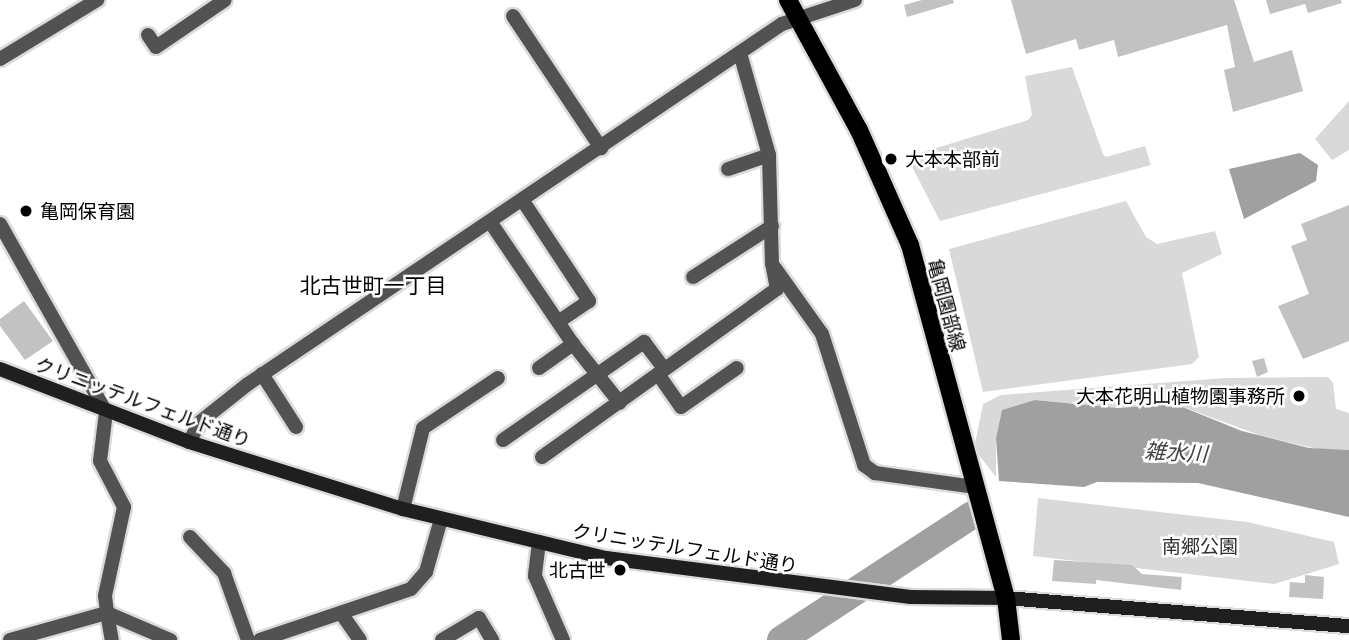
<!DOCTYPE html>
<html>
<head>
<meta charset="utf-8">
<style>
	body { margin:0 }
	#map { position:relative; width:1349px; height:640px; overflow:hidden; background:#fff; font-family:Commissioner,"Noto Sans JP",sans-serif }
	div>[style] { position:absolute }
	[style*='--x'] { left:calc(var(--x)*1px); top:calc(var(--y)*1px); width:calc(var(--w)*1px); rotate:calc(var(--a)*1deg) }
	.green>* { inset:0; background:#d9d9d9 }
	.water>* { inset:0; background:#a0a0a0 }
	.river>* { height:28px; margin:-14px; padding:0 14px; transform-origin:14px; border-radius:14px; background:#a0a0a0 }
	.building>* { inset:0; background:#c2c2c2 }
	.roads { filter:drop-shadow(2px 0 #dbdbdb) drop-shadow(-2px 0 #dbdbdb) drop-shadow(0 2px #dbdbdb) drop-shadow(0 -2px #dbdbdb) }
	.street>* { height:14px; margin:-7px; padding:0 7px; transform-origin:7px; border-radius:7px; background:#525252 }
	.secondary>* { height:14px; margin:-7px; padding:0 7px; transform-origin:7px; border-radius:7px; background:#1f1f1f }
	.primary>* { height:18px; margin:-9px; padding:0 9px; transform-origin:9px; border-radius:9px; background:#000 }
	.dots>* { width:19px; height:19px; translate:-50% -50%; box-sizing:border-box; border:4px solid #fff; border-radius:50% }
	span { translate:-50% -50%; white-space:nowrap; text-align:center; line-height:1.15; -webkit-text-stroke:5px #fff; paint-order:stroke }
	.poi-label { font-size:19px; color:#000 }
	.left { translate:0 -50%; text-align:left }
	.right { translate:-100% -50%; text-align:right }
	.street-label { font-size:19px; color:#000 }
	.park-label { font-size:19px; color:#303030 }
	.neighbourhood-label { font-size:21px; color:#000 }
	.water-label { font-size:21px; color:#414141; font-style:italic }
</style>
</head>
<body>
<div id="map">
	<div class="green">
		<div style="clip-path:polygon(1072px 67px,1103px 154px,1106px 157px,1145px 146px,1151px 165px,940px 221px,907px 157px,1028px 120px,1032px 115px,1025px 76px)"></div>
		<div style="clip-path:polygon(1349px 101px,1349px 150px,1332px 160px,1315px 139px)"></div>
		<div style="clip-path:polygon(1126px 201px,1146px 237px,1157px 244px,1215px 231px,1222px 254px,1182px 273px,1199px 357px,1192px 364px,983px 392px,949px 249px)"></div>
		<div style="clip-path:polygon(1328px 377px,1333px 383px,1336px 409px,1349px 413px,1349px 450px,1317px 449px,1259px 435px,1175px 404px,1118px 408px,1035px 400px,1002px 411px,996px 438px,996px 477px,974px 449px,983px 404px,1001px 395px,1226px 378px)"></div>
		<div style="clip-path:polygon(1038px 498px,1247px 522px,1334px 542px,1339px 564px,1274px 584px,1033px 556px)"></div>
	</div>
	<div class="water">
		<div style="clip-path:polygon(1300px 153px,1318px 165px,1316px 181px,1244px 219px,1229px 169px)"></div>
		<div style="clip-path:polygon(1035px 400px,1118px 408px,1175px 404px,1242px 431px,1309px 448px,1349px 450px,1349px 517px,1198px 483px,1097px 482px,1084px 487px,999px 481px,996px 438px,1002px 410px)"></div>
	</div>
	<div class="river">
		<div style="--x:781;--y:640;--w:228;--a:-33.2"></div>
	</div>
	<div class="building">
		<div style="clip-path:polygon(922px 0,953px 0,954px 3px,907px 17px,904px 5px)"></div>
		<div style="clip-path:polygon(1011px 0,1234px 0,1254px 62px,1292px 50px,1303px 91px,1233px 112px,1224px 70px,1235px 67px,1227px 25px,1118px 57px,1114px 40px,1079px 50px,1076px 39px,1026px 54px)"></div>
		<div style="clip-path:polygon(1266px 0,1341px 0,1342px 3px,1308px 13px,1305px 4px,1270px 14px)"></div>
		<div style="clip-path:polygon(1349px 205px,1349px 341px,1303px 359px,1278px 306px,1309px 294px,1291px 246px,1307px 240px,1301px 224px)"></div>
		<div style="clip-path:polygon(24px 301px,53px 341px,25px 360px,0 326px,0 319px)"></div>
		<div style="clip-path:polygon(1264px 358px,1268px 372px,1257px 377px,1252px 361px)"></div>
		<div style="clip-path:polygon(1054px 560px,1132px 565px,1142px 574px,1182px 577px,1181px 590px,1096px 580px,1096px 584px,1052px 581px)"></div>
		<div style="clip-path:polygon(1305px 575px,1324px 577px,1323px 599px,1289px 597px,1290px 582px,1305px 583px)"></div>
	</div>
	<div class="roads">
		<div class="street">
			<div style="--x:513;--y:16;--w:159;--a:56.3"></div>
			<div style="--x:148;--y:35;--w:14;--a:56"></div>
			<div style="--x:156;--y:47;--w:83;--a:-34.3"></div>
			<div style="--x:0;--y:59;--w:114;--a:-31.3"></div>
			<div style="--x:728;--y:169;--w:43;--a:-18.9"></div>
			<div style="--x:523;--y:201;--w:120;--a:56.6"></div>
			<div style="--x:589;--y:301;--w:37;--a:146"></div>
			<div style="--x:491;--y:223;--w:146;--a:55.9"></div>
			<div style="--x:573;--y:344;--w:75;--a:51.5"></div>
			<div style="--x:0;--y:224;--w:216;--a:60.6"></div>
			<div style="--x:106;--y:412;--w:49;--a:97"></div>
			<div style="--x:100;--y:461;--w:52;--a:62.4"></div>
			<div style="--x:124;--y:507;--w:91;--a:102.1"></div>
			<div style="--x:105;--y:596;--w:17;--a:83"></div>
			<div style="--x:107;--y:613;--w:69;--a:23.2"></div>
			<div style="--x:775;--y:268;--w:81;--a:54.5"></div>
			<div style="--x:822;--y:334;--w:138;--a:72.2"></div>
			<div style="--x:864;--y:465;--w:14;--a:36"></div>
			<div style="--x:875;--y:473;--w:100;--a:8"></div>
			<div style="--x:693;--y:277;--w:94;--a:-32.8"></div>
			<div style="--x:539;--y:368;--w:42;--a:-35.2"></div>
			<div style="--x:262;--y:374;--w:63;--a:57.3"></div>
			<div style="--x:658;--y:374;--w:40;--a:55.1"></div>
			<div style="--x:681;--y:407;--w:68;--a:-34.9"></div>
			<div style="--x:503;--y:440;--w:172;--a:-34.8"></div>
			<div style="--x:644;--y:342;--w:34;--a:53"></div>
			<div style="--x:189;--y:442;--w:23;--a:-61"></div>
			<div style="--x:200;--y:422;--w:61;--a:-38.4"></div>
			<div style="--x:248;--y:384;--w:644;--a:-33.99"></div>
			<div style="--x:782;--y:24;--w:77;--a:-18.2"></div>
			<div style="--x:542;--y:457;--w:289;--a:-35.6"></div>
			<div style="--x:777;--y:289;--w:25;--a:-101"></div>
			<div style="--x:772;--y:264;--w:109;--a:-91.6"></div>
			<div style="--x:769;--y:155;--w:106;--a:-105.9"></div>
			<div style="--x:403;--y:509;--w:83;--a:-76.1"></div>
			<div style="--x:423;--y:428;--w:90;--a:-33.7"></div>
			<div style="--x:190;--y:537;--w:50;--a:46.6"></div>
			<div style="--x:224;--y:573;--w:71;--a:70.3"></div>
			<div style="--x:539;--y:542;--w:34;--a:97"></div>
			<div style="--x:535;--y:576;--w:70;--a:66.4"></div>
			<div style="--x:341;--y:613;--w:33;--a:55"></div>
			<div style="--x:10;--y:640;--w:101;--a:-15.6"></div>
			<div style="--x:107;--y:613;--w:27;--a:80"></div>
			<div style="--x:260;--y:640;--w:159;--a:-18.7"></div>
			<div style="--x:411;--y:589;--w:23;--a:-49"></div>
			<div style="--x:426;--y:572;--w:55;--a:-74.2"></div>
			<div style="--x:442;--y:640;--w:43;--a:-30.7"></div>
			<div style="--x:479;--y:618;--w:26;--a:59"></div>
		</div>
		<div class="secondary">
			<div style="--x:0;--y:369;--w:203;--a:21.1"></div>
			<div style="--x:189;--y:442;--w:224;--a:17.4"></div>
			<div style="--x:403;--y:509;--w:209;--a:13.6"></div>
			<div style="--x:606;--y:558;--w:307;--a:7.3"></div>
			<div style="--x:911;--y:597;--w:95;--a:0.6"></div>
			<div style="--x:1006;--y:598;--w:344;--a:4.7"></div>
		</div>
		<div class="primary">
			<div style="--x:788;--y:0;--w:148;--a:61.4"></div>
			<div style="--x:859;--y:130;--w:126;--a:66.1"></div>
			<div style="--x:910;--y:245;--w:366;--a:74.8"></div>
			<div style="--x:1006;--y:598;--w:42;--a:83.2"></div>
		</div>
	</div>
	<div class="dots">
		<div style="left:891px;top:159px;background:#000"></div>
		<div style="left:26px;top:211px;background:#000"></div>
		<div style="left:1299px;top:396px;background:#000"></div>
		<div style="left:620px;top:570px;background:#000"></div>
	</div>
	<div class="poi-label">
		<span class="left" style="left:905px;top:159px">大本本部前</span>
		<span class="left" style="left:40px;top:211px">亀岡保育園</span>
		<span class="right" style="left:1285px;top:396px">大本花明山植物園事務所</span>
		<span class="right" style="left:606px;top:570px">北古世</span>
	</div>
	<div class="street-label">
		<span style="left:947px;top:305px;rotate:75deg">亀岡園部線</span>
		<span style="left:143px;top:402px;rotate:20deg">クリニッテルフェルド通り</span>
		<span style="left:685px;top:548px;rotate:9deg">クリニッテルフェルド通り</span>
	</div>
	<div class="park-label">
		<span style="left:1200px;top:546px">南郷公園</span>
	</div>
	<div class="neighbourhood-label">
		<span style="left:373px;top:285px">北古世町一丁目</span>
	</div>
	<div class="water-label">
		<span style="left:1176px;top:452px;rotate:3deg">雑水川</span>
	</div>
</div>
</body>
</html>
